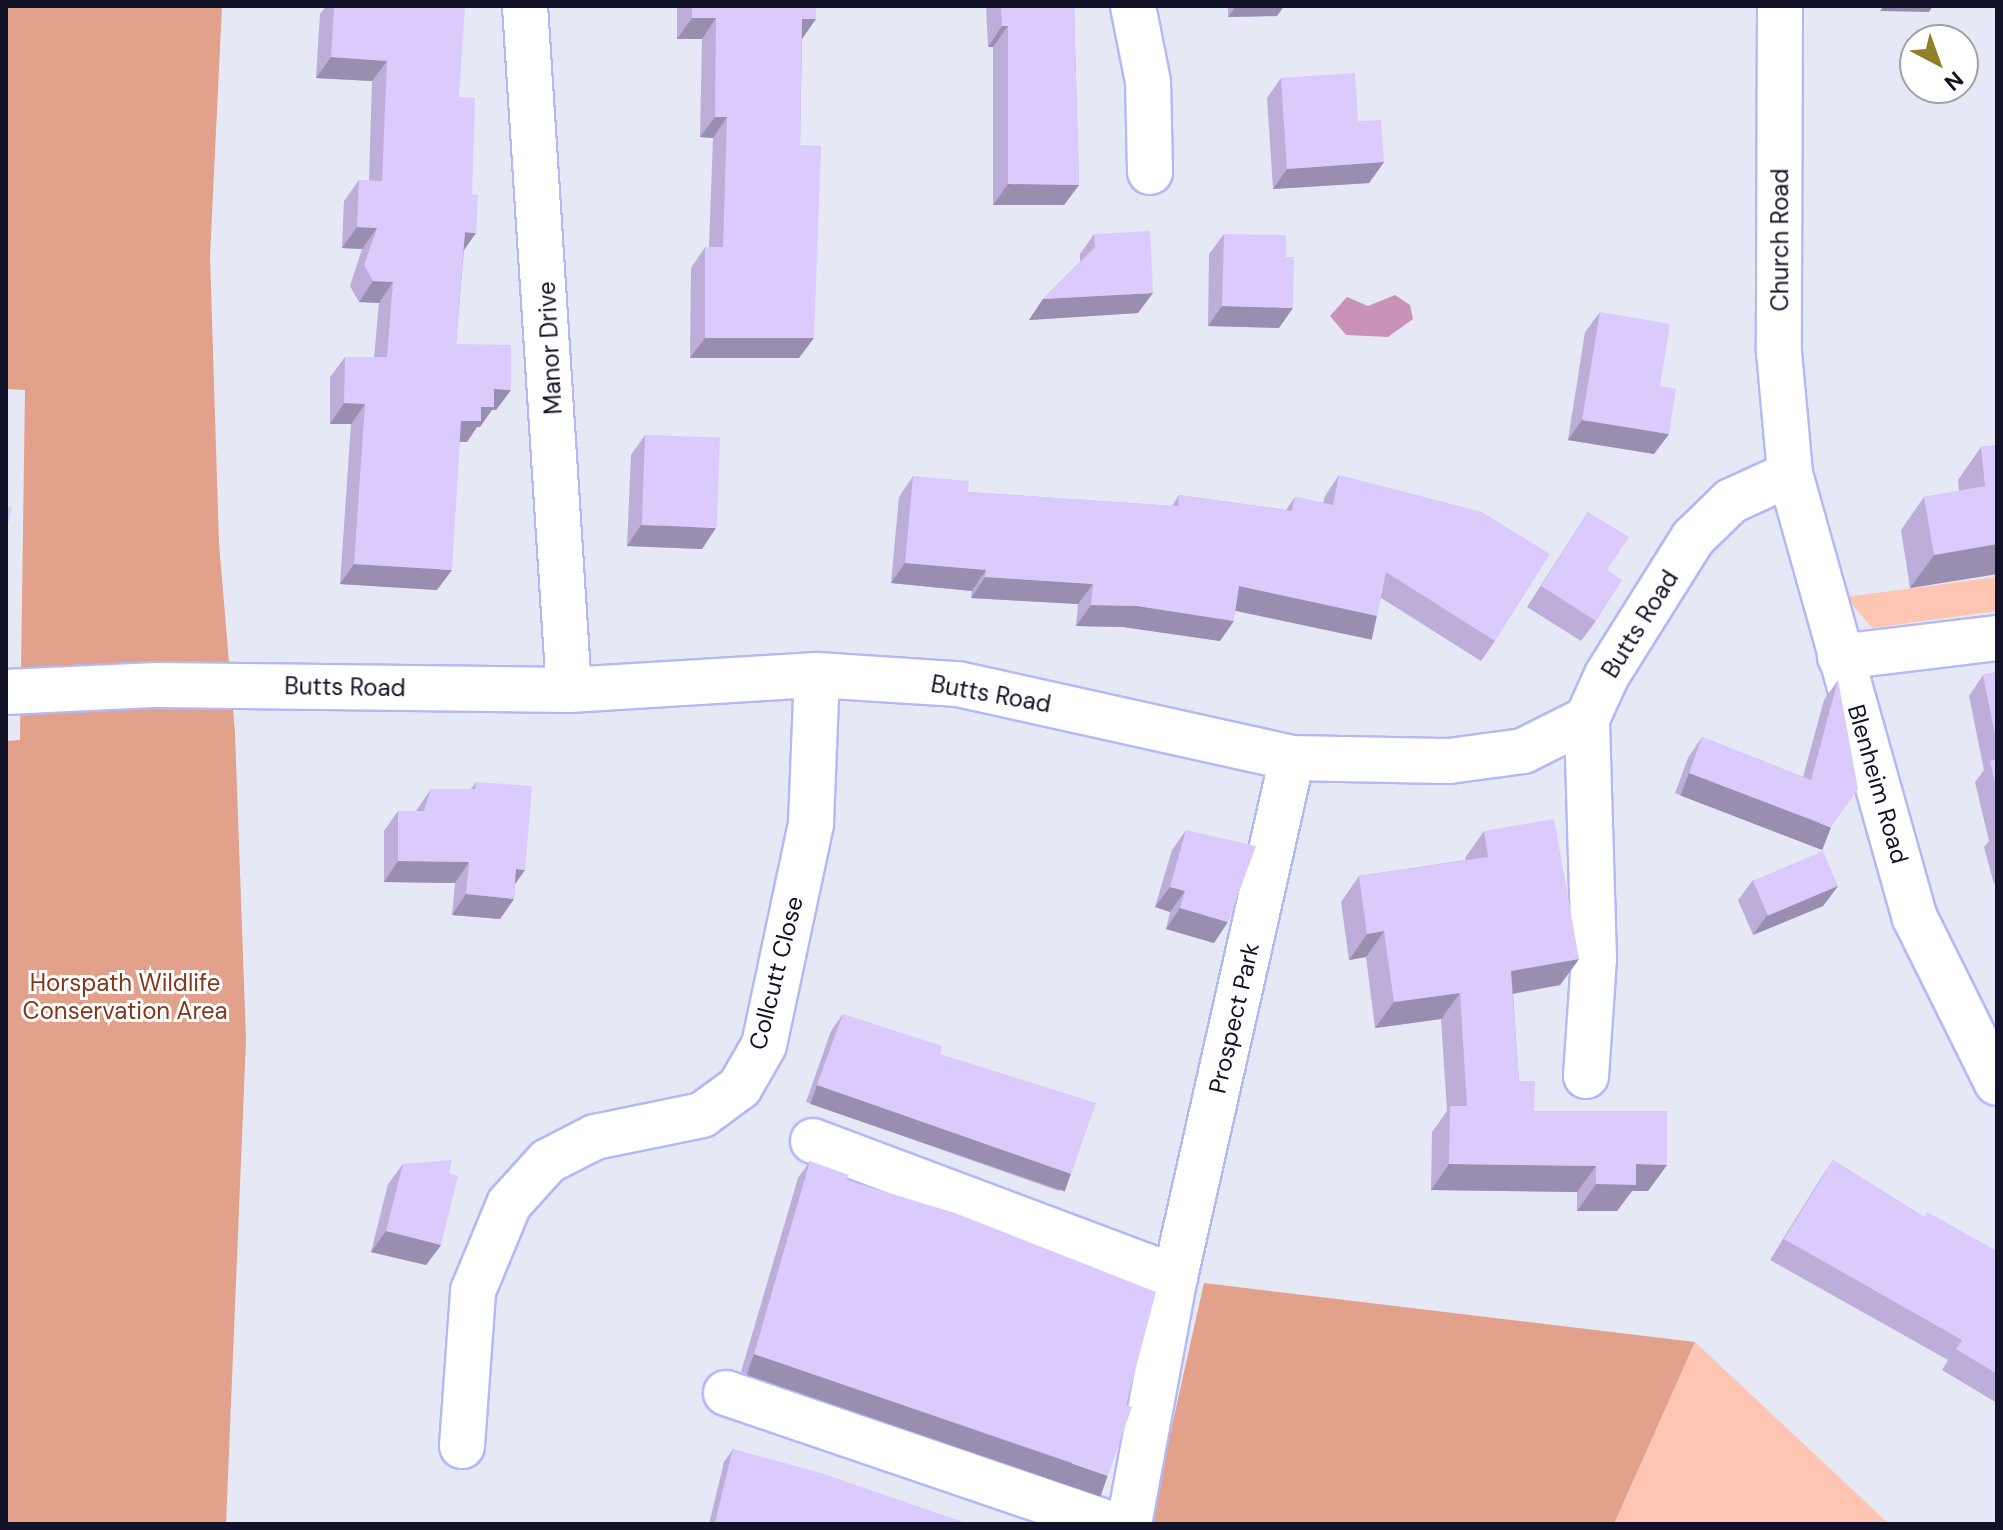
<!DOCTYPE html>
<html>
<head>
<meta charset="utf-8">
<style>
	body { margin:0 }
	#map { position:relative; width:2003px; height:1530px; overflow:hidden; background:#e6e8f5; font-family:"DM Sans",sans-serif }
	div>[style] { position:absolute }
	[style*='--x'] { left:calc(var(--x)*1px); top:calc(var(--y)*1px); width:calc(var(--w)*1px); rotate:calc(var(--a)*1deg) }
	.green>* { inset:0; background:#fdc5b2 }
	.forest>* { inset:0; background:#e1a18a }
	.water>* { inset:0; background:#ca92b6 }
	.roads { filter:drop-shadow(2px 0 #b3b9f7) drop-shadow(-2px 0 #b3b9f7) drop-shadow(0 2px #b3b9f7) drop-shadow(0 -2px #b3b9f7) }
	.minor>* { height:44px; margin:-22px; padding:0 22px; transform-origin:22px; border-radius:22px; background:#fff }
	.wall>* { inset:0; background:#bcaed9 }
	.shaded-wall>* { inset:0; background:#998db0; transform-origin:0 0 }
	.building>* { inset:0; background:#dbcafc; transform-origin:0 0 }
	span { translate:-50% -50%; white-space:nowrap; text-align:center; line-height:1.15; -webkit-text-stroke:6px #fff; paint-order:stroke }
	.street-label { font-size:24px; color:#111228 }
	.park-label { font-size:24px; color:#83371a }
	.frame { position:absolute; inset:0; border:8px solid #111228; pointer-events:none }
	.north { position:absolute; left:1899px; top:24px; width:80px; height:80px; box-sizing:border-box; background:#fff; border:2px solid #a0a0a9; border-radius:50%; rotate:139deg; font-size:22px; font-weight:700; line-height:32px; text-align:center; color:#111228 }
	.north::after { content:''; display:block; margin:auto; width:28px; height:36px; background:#8f8128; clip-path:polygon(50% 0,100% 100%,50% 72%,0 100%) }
</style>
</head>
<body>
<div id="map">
	<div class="green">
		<div style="clip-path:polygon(1997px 577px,1997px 611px,1872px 628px,1846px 597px)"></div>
		<div style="clip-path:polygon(1695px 1342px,1889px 1524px,1614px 1524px)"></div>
	</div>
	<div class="forest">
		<div style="clip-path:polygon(6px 6px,222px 6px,210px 256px,219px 544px,235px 733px,246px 1040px,226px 1524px,6px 1524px,6px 741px,20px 740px,25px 390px,6px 389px)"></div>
		<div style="clip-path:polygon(1204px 1283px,1695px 1342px,1614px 1524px,1150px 1524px)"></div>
	</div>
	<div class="water">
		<div style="clip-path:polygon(1395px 295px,1410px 305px,1413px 319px,1388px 337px,1346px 335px,1330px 316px,1347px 297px,1368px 306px)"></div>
	</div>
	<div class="roads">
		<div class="minor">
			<div style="--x:525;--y:6;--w:685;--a:86.32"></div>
			<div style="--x:1133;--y:6;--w:77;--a:78.8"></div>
			<div style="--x:1148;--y:82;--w:90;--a:88.7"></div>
			<div style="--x:1780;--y:6;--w:346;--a:90.2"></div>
			<div style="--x:1779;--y:352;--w:122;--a:84.8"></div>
			<div style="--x:1790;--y:474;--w:461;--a:74.3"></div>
			<div style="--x:1915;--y:918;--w:184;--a:63.6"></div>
			<div style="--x:1840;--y:657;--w:158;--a:-6.9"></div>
			<div style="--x:6;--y:692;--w:151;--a:-2.7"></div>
			<div style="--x:157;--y:685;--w:412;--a:0.7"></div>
			<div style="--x:569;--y:690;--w:248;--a:-3.5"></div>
			<div style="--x:817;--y:675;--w:141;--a:3.7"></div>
			<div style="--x:958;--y:684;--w:342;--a:12.5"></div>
			<div style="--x:1292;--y:758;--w:157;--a:1.1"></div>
			<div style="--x:1449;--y:761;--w:75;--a:-7.7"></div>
			<div style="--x:1523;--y:751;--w:72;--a:-26.6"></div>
			<div style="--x:1587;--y:719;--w:48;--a:-65.6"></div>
			<div style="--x:1607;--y:675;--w:162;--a:-57.9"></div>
			<div style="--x:1693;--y:538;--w:53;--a:-44.2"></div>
			<div style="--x:1731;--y:501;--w:65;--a:-24.6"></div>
			<div style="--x:1586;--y:1076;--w:117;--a:-86.1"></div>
			<div style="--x:1594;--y:959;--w:240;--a:-91.7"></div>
			<div style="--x:813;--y:1141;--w:387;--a:20.6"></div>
			<div style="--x:726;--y:1393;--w:406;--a:18.8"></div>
			<div style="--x:462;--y:1446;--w:155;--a:-85.9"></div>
			<div style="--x:473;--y:1291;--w:94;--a:-67.5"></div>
			<div style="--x:509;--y:1204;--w:58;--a:-47.8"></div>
			<div style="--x:548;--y:1161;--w:53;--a:-27.1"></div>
			<div style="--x:595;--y:1137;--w:109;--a:-11.6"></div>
			<div style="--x:702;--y:1115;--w:47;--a:-36.4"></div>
			<div style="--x:740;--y:1087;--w:48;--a:-60.3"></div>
			<div style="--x:764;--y:1045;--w:227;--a:-78"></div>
			<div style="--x:811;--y:823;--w:148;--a:-87.7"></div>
			<div style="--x:1129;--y:1524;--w:251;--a:-79.5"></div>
			<div style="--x:1175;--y:1277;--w:532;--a:-77.3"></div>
		</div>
	</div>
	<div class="wall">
		<div style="clip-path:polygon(326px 6px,334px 6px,459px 97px,464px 250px,456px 344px,511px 390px,496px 410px,491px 410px,480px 427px,477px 427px,467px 442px,460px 442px,437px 590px,340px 584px,351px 424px,330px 424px,330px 377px,345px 357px,374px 357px,379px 303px,359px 302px,350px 286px,362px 249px,342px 248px,344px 201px,359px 180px,369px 181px,372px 81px,316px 78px,320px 14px)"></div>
		<div style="clip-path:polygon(677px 6px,816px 6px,802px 39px,800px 145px,799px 358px,690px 358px,691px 268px,705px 247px,709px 247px,713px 138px,700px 137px,702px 39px,677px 39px)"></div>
		<div style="clip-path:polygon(986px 6px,1074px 6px,1079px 185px,1064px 205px,993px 205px,993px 47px,988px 47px)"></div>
		<div style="clip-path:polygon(1228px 6px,1284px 6px,1277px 16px,1228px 17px)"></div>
		<div style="clip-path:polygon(1281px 78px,1358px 121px,1384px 162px,1369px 183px,1273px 189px,1267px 98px)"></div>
		<div style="clip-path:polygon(1094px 234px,1138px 313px,1029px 320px,1043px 299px,1080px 262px,1080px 254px)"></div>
		<div style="clip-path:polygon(1224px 234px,1286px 257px,1279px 328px,1208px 326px,1209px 254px)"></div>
		<div style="clip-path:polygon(1600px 312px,1660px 386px,1654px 454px,1568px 440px,1585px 332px)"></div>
		<div style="clip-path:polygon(645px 435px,702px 549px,627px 546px,631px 455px)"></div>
		<div style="clip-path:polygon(1997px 445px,1997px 574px,1910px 588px,1901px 530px,1924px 497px,1959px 491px,1958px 480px,1981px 447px)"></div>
		<div style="clip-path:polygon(1339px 475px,1495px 641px,1481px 661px,1381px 598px,1362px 637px,1236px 609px,1220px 641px,1123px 627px,1076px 626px,1078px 604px,971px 598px,972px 591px,891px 583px,899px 497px,913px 476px,968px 492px,1172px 506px,1179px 495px,1286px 510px,1295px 497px,1323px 503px,1325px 496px)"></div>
		<div style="clip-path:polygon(1588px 512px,1596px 621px,1581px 641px,1527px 607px)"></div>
		<div style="clip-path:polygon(1997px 672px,1997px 883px,1994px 884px,1984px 847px,1989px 841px,1975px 782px,1984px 770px,1969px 696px,1983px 675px)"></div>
		<div style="clip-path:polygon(1838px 680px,1817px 848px,1675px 793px,1688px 758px,1702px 737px,1803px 777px,1824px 700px)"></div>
		<div style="clip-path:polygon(476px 782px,515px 884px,514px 899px,500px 919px,452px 915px,455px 883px,384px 882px,384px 831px,398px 811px,416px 811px,431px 789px,471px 789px)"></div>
		<div style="clip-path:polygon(1186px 830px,1214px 943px,1166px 929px,1170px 912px,1155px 907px,1172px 850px)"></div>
		<div style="clip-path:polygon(1484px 831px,1579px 959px,1560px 985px,1513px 994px,1519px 1081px,1534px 1111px,1667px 1165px,1648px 1191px,1632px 1191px,1617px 1211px,1577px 1211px,1577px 1192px,1431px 1190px,1432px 1132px,1447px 1111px,1441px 1019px,1375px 1028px,1366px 957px,1349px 960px,1341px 902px,1359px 876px,1466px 860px,1465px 858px)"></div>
		<div style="clip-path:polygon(1753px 880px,1838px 886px,1823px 906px,1753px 935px,1738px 900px)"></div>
		<div style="clip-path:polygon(843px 1014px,1071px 1174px,1059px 1191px,806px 1102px,831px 1031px)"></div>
		<div style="clip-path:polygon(1833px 1160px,1924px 1217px,1997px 1251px,1997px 1403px,1942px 1370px,1948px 1360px,1770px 1260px,1819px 1181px)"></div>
		<div style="clip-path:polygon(810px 1161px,846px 1180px,1096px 1493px,741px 1372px,798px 1178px)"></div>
		<div style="clip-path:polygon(403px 1164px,449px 1173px,441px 1245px,426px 1265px,371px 1252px,388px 1184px)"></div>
		<div style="clip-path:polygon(733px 1449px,969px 1524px,709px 1524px,724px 1462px)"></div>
	</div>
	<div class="shaded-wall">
		<div style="clip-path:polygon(1236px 6px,1284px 6px,1277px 16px,1228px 17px)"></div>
		<div style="clip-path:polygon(1884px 6px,1933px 6px,1929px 12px,1880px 11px)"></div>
		<div style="clip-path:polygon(692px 18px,716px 18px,702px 39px,677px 39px)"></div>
		<div style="clip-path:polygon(802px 19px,816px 19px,802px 39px)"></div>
		<div style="clip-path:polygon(1002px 26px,1008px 26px,993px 47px,988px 47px)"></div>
		<div style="clip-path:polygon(331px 57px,387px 61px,372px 81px,316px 78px)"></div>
		<div style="clip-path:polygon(715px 117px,727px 117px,713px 138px,700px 137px)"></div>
		<div style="clip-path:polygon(1384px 162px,1369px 183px,1273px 189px,1287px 169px)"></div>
		<div style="clip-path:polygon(1008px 184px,1079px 185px,1064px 205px,993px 205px)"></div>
		<div style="clip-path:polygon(357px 227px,377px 228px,362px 249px,342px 248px)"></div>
		<div style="clip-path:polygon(465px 232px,476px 233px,462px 253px)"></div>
		<div style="clip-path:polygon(373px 281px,393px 282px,379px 303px,359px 302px)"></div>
		<div style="clip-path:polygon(1153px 293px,1138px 313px,1029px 320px,1043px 299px)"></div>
		<div style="clip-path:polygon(1222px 306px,1293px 308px,1279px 328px,1208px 326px)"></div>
		<div style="clip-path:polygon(705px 338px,814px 338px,799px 358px,690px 358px)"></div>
		<div style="clip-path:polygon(494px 389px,511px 390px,496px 410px,492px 410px,480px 427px,477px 427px,467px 442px,447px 441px,461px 421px)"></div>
		<div style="clip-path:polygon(344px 403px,365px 404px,351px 424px,330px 424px)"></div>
		<div style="clip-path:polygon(1582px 420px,1669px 434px,1654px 454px,1568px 440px)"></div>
		<div style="clip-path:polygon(641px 525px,716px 528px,702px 549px,627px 546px)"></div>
		<div style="clip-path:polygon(1997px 544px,1997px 574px,1910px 588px,1934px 555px)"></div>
		<div style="clip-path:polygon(905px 563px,986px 570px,972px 591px,891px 583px)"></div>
		<div style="clip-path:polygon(354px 564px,452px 570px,437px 590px,340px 584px)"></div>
		<div style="clip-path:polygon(985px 577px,1093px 584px,1078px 604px,971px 598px)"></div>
		<div style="left:1239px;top:586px;width:141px;height:25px;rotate:12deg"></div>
		<div style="clip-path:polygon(1091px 605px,1137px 606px,1234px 621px,1220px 641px,1123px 627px,1076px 626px)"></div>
		<div style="left:1689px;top:773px;width:152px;height:24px;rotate:21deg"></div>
		<div style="clip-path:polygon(398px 861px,469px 862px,455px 883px,384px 882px)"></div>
		<div style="clip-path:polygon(516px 869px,525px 870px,511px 890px)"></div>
		<div style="clip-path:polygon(1838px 886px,1823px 906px,1753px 935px,1767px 915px)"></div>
		<div style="clip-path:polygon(1170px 887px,1185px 891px,1170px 912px,1155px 907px)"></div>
		<div style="clip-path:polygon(466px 894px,514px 899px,500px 919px,452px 915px)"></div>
		<div style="clip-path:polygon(1180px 908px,1228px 922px,1214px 943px,1166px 929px)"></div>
		<div style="clip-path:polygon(1384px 931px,1366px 957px,1349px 960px,1367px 934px)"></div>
		<div style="clip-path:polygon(1579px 959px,1560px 985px,1493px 997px,1511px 971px)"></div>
		<div style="clip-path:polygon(1460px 993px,1441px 1019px,1375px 1028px,1394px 1002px)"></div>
		<div style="left:817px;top:1085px;width:269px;height:20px;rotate:19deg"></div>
		<div style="clip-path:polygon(1449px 1164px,1596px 1166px,1577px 1192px,1431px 1190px)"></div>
		<div style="clip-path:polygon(1636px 1164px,1667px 1165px,1648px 1191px,1632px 1191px,1617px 1211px,1577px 1211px,1596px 1184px)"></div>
		<div style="clip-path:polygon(386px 1231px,441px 1245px,426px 1265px,371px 1252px)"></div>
		<div style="left:754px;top:1354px;width:374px;height:22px;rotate:19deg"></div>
	</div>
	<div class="building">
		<div style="clip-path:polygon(334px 6px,465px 6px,459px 97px,475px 98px,472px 194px,478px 195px,476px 233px,465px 232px,456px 344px,511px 345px,511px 390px,494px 389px,494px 407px,481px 407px,481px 421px,461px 421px,452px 570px,354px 564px,365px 404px,344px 403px,345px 357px,387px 357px,393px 282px,373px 281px,364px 265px,377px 228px,357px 227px,359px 180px,382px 181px,387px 61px,331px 57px)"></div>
		<div style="clip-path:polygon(692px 6px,816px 6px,816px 19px,802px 19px,800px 145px,821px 146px,814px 338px,705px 338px,705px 247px,723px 247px,727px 117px,715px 117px,716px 18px,692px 18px)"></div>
		<div style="clip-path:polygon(1001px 6px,1074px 6px,1079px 185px,1008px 184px,1008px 26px,1002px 26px)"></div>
		<div style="clip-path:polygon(1355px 73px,1358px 121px,1381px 120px,1384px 162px,1287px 169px,1281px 78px)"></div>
		<div style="clip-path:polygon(1150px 231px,1153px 293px,1043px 299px,1095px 247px,1094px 234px)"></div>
		<div style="clip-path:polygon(1224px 234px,1286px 235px,1286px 257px,1294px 257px,1293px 308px,1222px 306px)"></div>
		<div style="clip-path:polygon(1600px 312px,1670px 324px,1660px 386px,1676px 389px,1669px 434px,1582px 420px)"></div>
		<div style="left:645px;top:435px;width:75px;height:90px;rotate:2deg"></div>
		<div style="clip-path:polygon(1997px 445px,1997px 544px,1934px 555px,1924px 497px,1985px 486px,1981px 447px)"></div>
		<div style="clip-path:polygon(1339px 475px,1482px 512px,1550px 554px,1495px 641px,1386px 572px,1377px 616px,1239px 586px,1234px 621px,1137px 606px,1091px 605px,1093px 584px,985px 577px,986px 570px,905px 563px,913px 476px,969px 481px,968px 492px,1178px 506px,1179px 495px,1292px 511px,1295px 497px,1333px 505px)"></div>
		<div style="clip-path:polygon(6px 506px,12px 507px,6px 532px)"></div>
		<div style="clip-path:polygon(1588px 512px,1629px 537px,1607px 570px,1622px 580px,1596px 621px,1541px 586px)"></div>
		<div style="clip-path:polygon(1997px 672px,1997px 745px,1983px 675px)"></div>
		<div style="clip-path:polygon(1838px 680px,1858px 789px,1831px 827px,1689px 773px,1702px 737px,1811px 780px)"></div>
		<div style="clip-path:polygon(1997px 759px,1997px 793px,1990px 761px)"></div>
		<div style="clip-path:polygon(476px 782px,532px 786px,525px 870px,516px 869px,514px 899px,466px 894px,469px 862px,398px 861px,398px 811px,424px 811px,431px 789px,475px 789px)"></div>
		<div style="clip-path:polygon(1554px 819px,1579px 959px,1511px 971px,1519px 1081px,1535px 1081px,1534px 1111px,1667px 1111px,1667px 1165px,1636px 1164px,1636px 1185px,1596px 1184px,1596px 1166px,1449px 1164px,1450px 1106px,1467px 1106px,1460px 993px,1394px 1002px,1384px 931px,1367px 934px,1359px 876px,1488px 857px,1484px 831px)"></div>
		<div style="clip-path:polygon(1186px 830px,1256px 846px,1228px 922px,1180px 908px,1185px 891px,1170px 887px)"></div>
		<div style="left:1823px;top:851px;width:38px;height:76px;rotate:67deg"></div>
		<div style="clip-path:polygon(843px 1014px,942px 1046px,940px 1054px,1096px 1103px,1071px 1174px,817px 1085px)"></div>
		<div style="clip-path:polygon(452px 1160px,449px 1173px,458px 1176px,441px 1245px,386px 1231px,403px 1164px)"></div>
		<div style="clip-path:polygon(1833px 1160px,1924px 1217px,1927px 1212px,1997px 1251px,1997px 1374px,1956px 1349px,1962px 1340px,1784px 1239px)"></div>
		<div style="clip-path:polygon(810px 1161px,849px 1175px,846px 1180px,955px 1213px,1156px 1292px,1126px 1405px,1132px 1407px,1108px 1475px,754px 1354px)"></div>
		<div style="clip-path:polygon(733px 1449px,821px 1473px,969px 1524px,722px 1524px,715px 1522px)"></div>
	</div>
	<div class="street-label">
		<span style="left:1780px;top:240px;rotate:-90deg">Church Road</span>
		<span style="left:550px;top:348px;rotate:-93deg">Manor Drive</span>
		<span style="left:1640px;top:624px;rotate:-58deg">Butts Road</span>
		<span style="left:345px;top:687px;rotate:1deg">Butts Road</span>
		<span style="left:991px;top:694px;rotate:10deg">Butts Road</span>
		<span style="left:1878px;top:784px;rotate:74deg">Blenheim Road</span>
		<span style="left:776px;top:973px;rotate:-76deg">Collcutt Close</span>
		<span style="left:1234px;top:1018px;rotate:-77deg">Prospect Park</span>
	</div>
	<div class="park-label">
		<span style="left:125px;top:997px">Horspath Wildlife<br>Conservation Area</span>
	</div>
	<div class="frame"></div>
	<div class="north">N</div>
</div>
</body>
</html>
